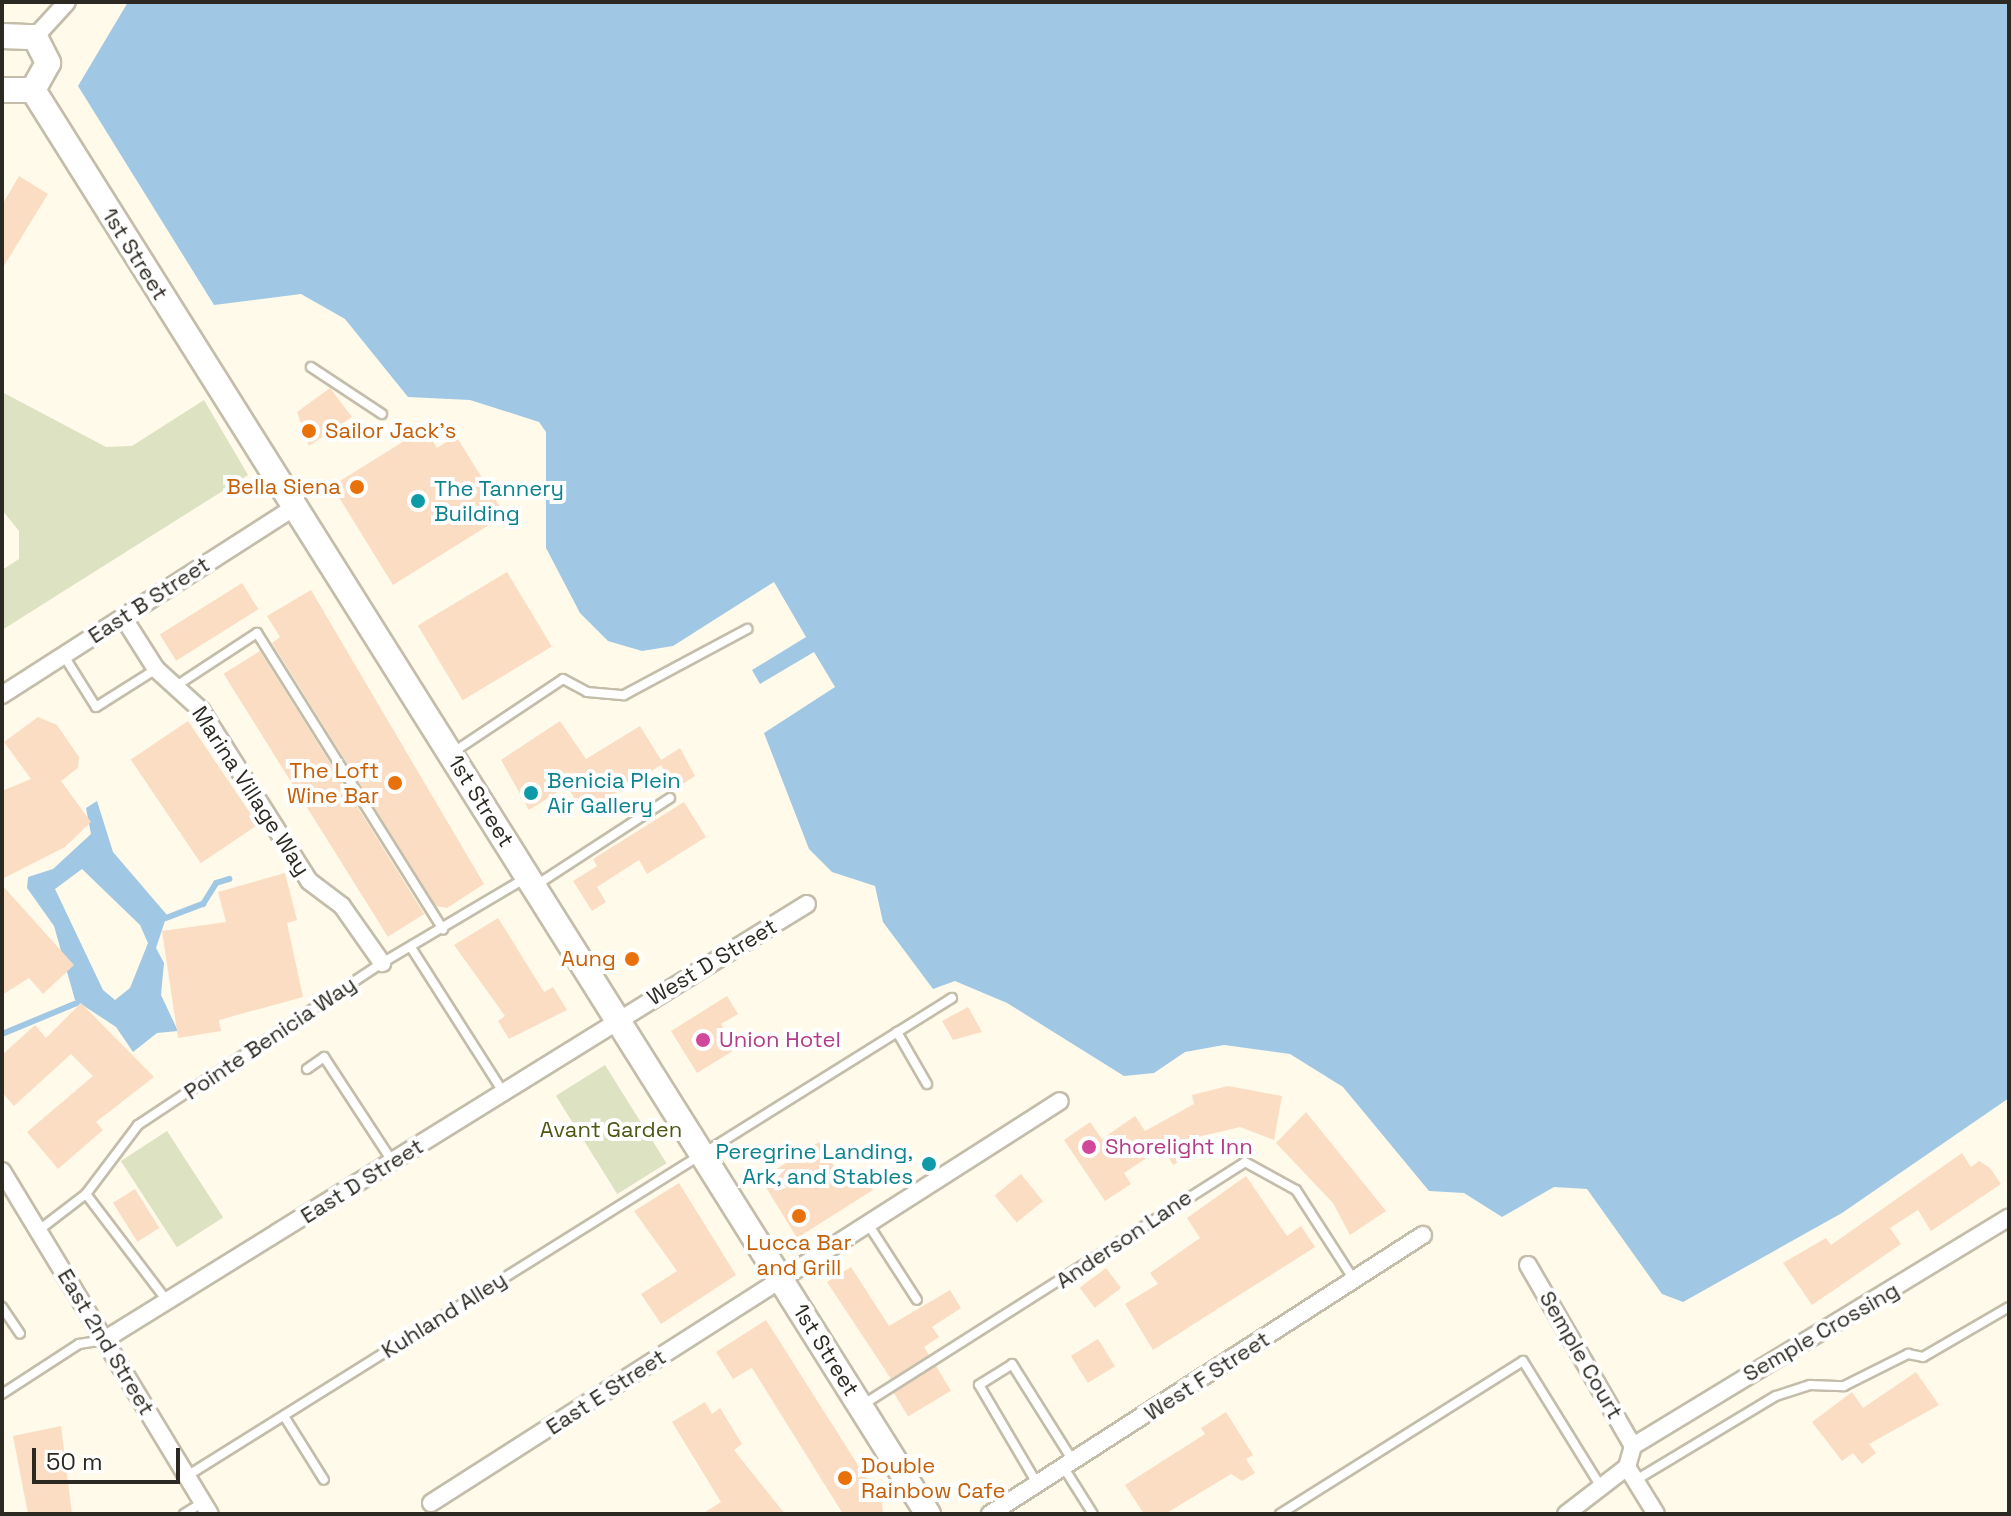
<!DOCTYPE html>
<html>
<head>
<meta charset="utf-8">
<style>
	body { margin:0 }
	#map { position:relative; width:2011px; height:1516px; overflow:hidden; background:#fffaea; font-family:"Space Grotesk",sans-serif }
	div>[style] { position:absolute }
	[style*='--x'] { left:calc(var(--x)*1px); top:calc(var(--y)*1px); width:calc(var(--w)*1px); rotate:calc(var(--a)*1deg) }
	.green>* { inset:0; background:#dce2c2; transform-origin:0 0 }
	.water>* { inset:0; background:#a0c8e5 }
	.stream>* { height:6px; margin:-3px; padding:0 3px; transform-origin:3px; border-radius:3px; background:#a0c8e5 }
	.building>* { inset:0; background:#fbddc4; transform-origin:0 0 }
	.roads { filter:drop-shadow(2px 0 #c3bdaa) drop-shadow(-2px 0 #c3bdaa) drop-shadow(0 2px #c3bdaa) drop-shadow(0 -2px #c3bdaa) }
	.service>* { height:8px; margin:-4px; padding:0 4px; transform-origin:4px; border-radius:4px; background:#fff }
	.minor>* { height:16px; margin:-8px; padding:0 8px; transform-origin:8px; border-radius:8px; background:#fff }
	.secondary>* { height:24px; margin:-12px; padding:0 12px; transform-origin:12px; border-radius:12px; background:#fff }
	.dots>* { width:22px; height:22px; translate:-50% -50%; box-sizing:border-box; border:4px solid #fff; border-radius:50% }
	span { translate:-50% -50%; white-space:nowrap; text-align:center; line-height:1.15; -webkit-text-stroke:8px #fff; paint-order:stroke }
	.street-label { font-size:22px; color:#2b2921 }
	.food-label { font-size:22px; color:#c56008 }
	.left { translate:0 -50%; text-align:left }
	.right { translate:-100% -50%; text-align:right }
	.culture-label { font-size:22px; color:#0d838f }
	.hotel-label { font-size:22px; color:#b23c85 }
	.park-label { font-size:22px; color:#4e5613 }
	.frame { position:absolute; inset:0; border:4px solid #2b2921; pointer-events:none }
	.scale { position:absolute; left:32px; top:1448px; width:148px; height:36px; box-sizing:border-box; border:4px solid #2b2921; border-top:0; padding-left:10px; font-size:24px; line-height:28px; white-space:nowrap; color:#2b2921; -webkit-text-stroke:6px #fff; paint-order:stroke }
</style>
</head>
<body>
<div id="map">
	<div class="green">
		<div style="clip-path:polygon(2px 392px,106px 447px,132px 446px,204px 400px,248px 475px,2px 630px,2px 570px,19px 559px,19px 531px,2px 510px)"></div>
		<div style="left:605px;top:1065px;width:116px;height:58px;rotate:58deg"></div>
		<div style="left:167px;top:1131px;width:103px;height:55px;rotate:57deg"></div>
	</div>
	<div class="water">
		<div style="clip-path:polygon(128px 2px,2009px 2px,2009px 1098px,1842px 1213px,1683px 1302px,1662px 1294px,1587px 1189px,1554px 1187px,1502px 1217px,1464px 1193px,1429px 1191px,1343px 1087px,1290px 1054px,1224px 1045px,1185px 1052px,1154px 1073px,1124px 1076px,1007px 1003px,955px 981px,933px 989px,883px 922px,875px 886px,832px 872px,809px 849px,764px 733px,835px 687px,814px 652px,760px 684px,752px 670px,806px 637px,774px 582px,673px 646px,642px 651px,608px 641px,580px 613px,546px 548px,546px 432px,539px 422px,470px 400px,408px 397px,345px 319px,301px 294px,214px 305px,78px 86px)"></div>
		<div style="clip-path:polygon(evenodd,97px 801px,113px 852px,167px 915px,156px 948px,164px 963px,161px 995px,178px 1031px,157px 1033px,133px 1052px,116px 1027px,75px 1000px,54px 926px,27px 888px,28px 877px,53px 869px,91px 834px,86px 808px,97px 801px,82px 869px,140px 925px,148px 943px,130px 988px,115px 1000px,103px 990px,55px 889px,82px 869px)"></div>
	</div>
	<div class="stream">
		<div style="--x:166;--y:918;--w:40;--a:-21"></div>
		<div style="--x:203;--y:904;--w:25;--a:-58"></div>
		<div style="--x:216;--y:883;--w:14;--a:-17"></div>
		<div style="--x:2;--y:1034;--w:81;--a:-22.5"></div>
	</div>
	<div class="building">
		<div style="clip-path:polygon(19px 176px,48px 194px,2px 269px,2px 205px)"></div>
		<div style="clip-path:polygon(330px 388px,352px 417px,309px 446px,297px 412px)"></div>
		<div style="clip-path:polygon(425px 428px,437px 448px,456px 436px,505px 515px,393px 585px,332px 486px)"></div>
		<div style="left:507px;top:572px;width:87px;height:104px;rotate:59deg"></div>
		<div style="left:242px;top:583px;width:31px;height:97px;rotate:58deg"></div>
		<div style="clip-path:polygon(311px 590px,484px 884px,447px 908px,436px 906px,272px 643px,280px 637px,267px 616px)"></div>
		<div style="left:260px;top:651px;width:310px;height:43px;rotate:58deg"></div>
		<div style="clip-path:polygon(38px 717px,57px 725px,79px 757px,78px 768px,61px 781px,91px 822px,65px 847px,2px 879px,2px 791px,31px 779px,4px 742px)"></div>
		<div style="left:188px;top:721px;width:125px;height:69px;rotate:56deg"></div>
		<div style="clip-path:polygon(560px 721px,586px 759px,640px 726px,661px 760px,680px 748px,695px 776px,675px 789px,661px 765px,583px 813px,567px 786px,529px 810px,501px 760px)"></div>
		<div style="clip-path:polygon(684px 802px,706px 837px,647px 874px,639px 860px,597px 887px,606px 902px,592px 911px,573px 881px,597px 866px,593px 859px)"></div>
		<div style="clip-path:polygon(285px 873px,297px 920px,287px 923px,303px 997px,219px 1020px,221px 1031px,178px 1038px,162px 931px,226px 922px,218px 892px)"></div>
		<div style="clip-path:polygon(2px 885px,74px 965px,43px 994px,29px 978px,2px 995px)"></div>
		<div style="clip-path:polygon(498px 918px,544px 992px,553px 987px,567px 1010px,509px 1039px,498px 1021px,505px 1016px,454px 945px)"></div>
		<div style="clip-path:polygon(727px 996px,738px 1014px,721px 1024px,736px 1049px,697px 1073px,671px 1031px)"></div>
		<div style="clip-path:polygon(81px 1003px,154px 1077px,96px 1122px,103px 1130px,58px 1169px,27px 1132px,93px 1076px,71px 1054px,14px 1106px,2px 1092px,2px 1055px,35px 1025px,46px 1038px)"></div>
		<div style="clip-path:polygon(968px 1007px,982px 1032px,953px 1040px,942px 1021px)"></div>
		<div style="clip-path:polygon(1228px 1086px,1282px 1096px,1274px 1140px,1240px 1127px,1198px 1137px,1204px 1148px,1173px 1165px,1163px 1147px,1124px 1173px,1131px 1184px,1105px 1201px,1064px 1140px,1090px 1122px,1102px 1139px,1135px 1116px,1145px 1131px,1194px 1104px,1192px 1095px)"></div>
		<div style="clip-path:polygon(1306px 1112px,1386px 1211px,1350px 1235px,1333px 1203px,1276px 1143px)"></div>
		<div style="clip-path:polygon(819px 1142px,843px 1180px,860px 1170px,873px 1190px,797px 1238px,761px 1179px)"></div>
		<div style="clip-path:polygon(1962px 1153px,1971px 1167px,1979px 1161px,1990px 1168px,2001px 1184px,1931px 1231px,1918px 1210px,1890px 1228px,1901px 1244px,1812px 1305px,1783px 1263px,1826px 1238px,1831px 1245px)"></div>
		<div style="left:1021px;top:1174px;width:35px;height:34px;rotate:51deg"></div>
		<div style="clip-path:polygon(1246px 1176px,1287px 1236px,1301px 1226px,1315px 1247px,1153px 1350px,1125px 1304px,1158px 1284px,1150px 1273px,1200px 1238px,1187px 1218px)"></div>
		<div style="clip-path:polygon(679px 1183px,736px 1275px,661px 1324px,641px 1294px,677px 1271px,634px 1211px)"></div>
		<div style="left:135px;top:1189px;width:46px;height:26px;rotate:58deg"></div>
		<div style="clip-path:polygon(851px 1267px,889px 1326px,950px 1290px,961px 1308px,932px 1327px,939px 1337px,924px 1347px,929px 1355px,891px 1379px,827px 1282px)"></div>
		<div style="left:1106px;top:1268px;width:25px;height:33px;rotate:53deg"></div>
		<div style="clip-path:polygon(766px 1320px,882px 1503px,883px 1514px,843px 1514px,752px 1368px,733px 1379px,716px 1352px)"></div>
		<div style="left:1098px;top:1339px;width:32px;height:32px;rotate:58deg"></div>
		<div style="left:936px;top:1366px;width:29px;height:50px;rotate:59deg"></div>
		<div style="clip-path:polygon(1916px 1372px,1939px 1405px,1869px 1444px,1876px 1453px,1862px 1464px,1853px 1453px,1842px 1461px,1812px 1422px,1852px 1392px,1863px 1408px)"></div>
		<div style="clip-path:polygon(705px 1402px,712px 1414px,720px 1408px,742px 1444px,734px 1450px,785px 1514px,702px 1514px,721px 1502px,672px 1422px)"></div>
		<div style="clip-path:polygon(1226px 1412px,1253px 1455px,1246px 1459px,1255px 1473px,1242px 1481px,1231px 1474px,1165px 1514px,1144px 1514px,1125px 1485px,1205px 1434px,1201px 1428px)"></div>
		<div style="clip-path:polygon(61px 1426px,72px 1514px,28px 1514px,13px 1436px)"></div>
	</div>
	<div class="roads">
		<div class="service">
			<div style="--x:311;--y:367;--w:85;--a:33.5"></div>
			<div style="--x:64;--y:656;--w:60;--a:57.9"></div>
			<div style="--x:96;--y:707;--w:71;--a:-32.3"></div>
			<div style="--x:176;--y:686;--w:97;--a:-33.2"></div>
			<div style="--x:257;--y:633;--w:350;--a:57.9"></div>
			<div style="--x:452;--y:753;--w:133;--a:-33.7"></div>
			<div style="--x:563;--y:679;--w:27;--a:28"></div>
			<div style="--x:587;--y:692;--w:37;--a:5"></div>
			<div style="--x:624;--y:695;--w:140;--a:-28.2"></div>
			<div style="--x:535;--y:886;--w:161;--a:-33.1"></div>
			<div style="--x:412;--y:949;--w:169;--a:57.5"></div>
			<div style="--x:897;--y:1032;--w:60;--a:60"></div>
			<div style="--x:307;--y:1069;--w:21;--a:-35"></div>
			<div style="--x:324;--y:1057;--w:124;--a:56.8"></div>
			<div style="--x:86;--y:1194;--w:136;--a:52.8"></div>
			<div style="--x:868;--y:1224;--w:90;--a:57.2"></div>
			<div style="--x:39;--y:1230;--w:59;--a:-37.5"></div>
			<div style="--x:86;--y:1194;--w:86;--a:-53"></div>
			<div style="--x:138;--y:1125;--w:293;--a:-33.6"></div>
			<div style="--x:382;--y:963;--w:165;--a:-30.6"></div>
			<div style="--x:2;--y:1307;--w:32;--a:56"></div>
			<div style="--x:2;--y:1394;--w:92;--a:-33"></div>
			<div style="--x:79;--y:1344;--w:24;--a:-9"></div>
			<div style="--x:864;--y:1404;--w:451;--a:-32.4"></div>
			<div style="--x:1245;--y:1162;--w:58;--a:28.8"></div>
			<div style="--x:1296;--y:1190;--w:107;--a:57.2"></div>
			<div style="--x:284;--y:1416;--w:75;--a:58"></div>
			<div style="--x:1064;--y:1468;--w:54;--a:57.8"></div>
			<div style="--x:187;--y:1476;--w:902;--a:-32"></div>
			<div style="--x:1636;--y:1480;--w:163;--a:-31"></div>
			<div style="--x:1776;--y:1396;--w:36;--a:-18"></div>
			<div style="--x:1810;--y:1385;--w:34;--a:2"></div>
			<div style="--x:1844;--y:1386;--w:72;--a:-26.6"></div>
			<div style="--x:1908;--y:1354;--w:15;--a:11"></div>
			<div style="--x:1923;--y:1357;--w:99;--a:-30.2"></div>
			<div style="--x:1038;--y:1485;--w:116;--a:-120.5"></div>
			<div style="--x:979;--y:1385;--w:39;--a:-32"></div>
			<div style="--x:1012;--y:1364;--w:115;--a:57.8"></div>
			<div style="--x:184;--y:1514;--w:22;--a:-32"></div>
			<div style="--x:1280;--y:1514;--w:287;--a:-32.2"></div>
			<div style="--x:1523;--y:1361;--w:148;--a:58.2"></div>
		</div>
		<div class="minor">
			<div style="--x:35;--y:37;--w:47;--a:-47.6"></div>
			<div style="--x:123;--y:617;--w:62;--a:57.6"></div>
			<div style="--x:156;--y:669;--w:61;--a:42.3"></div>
			<div style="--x:201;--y:710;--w:202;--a:57.7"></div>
			<div style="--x:309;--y:881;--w:41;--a:37.1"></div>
			<div style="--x:342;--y:906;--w:70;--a:54.9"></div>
			<div style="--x:2;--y:695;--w:350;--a:-32.7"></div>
			<div style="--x:2;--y:1171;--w:401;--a:58.8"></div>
			<div style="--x:1528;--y:1265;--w:209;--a:59.9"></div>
			<div style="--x:104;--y:1340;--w:827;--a:-31.81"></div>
			<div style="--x:1633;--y:1446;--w:440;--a:-31.3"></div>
			<div style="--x:1633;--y:1446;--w:22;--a:106"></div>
			<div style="--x:1627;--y:1467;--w:55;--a:58.3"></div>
			<div style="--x:431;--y:1503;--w:746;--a:-32.58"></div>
			<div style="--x:990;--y:1514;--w:515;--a:-32.8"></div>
			<div style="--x:1566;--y:1514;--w:77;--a:-37.6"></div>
		</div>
		<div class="secondary">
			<div style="--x:2;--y:36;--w:33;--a:2"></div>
			<div style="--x:35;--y:37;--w:29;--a:63"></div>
			<div style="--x:48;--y:63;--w:31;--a:119"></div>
			<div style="--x:33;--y:90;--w:31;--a:180"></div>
			<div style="--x:33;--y:90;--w:1682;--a:57.85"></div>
		</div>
	</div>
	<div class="dots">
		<div style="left:309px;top:431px;background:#e8710a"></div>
		<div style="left:357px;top:487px;background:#e8710a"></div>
		<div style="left:418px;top:501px;background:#0f9aa8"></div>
		<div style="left:395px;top:783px;background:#e8710a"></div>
		<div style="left:531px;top:793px;background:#0f9aa8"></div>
		<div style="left:632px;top:959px;background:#e8710a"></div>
		<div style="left:703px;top:1040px;background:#d1479c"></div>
		<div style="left:1089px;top:1147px;background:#d1479c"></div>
		<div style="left:929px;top:1164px;background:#0f9aa8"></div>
		<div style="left:799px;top:1216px;background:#e8710a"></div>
		<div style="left:845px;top:1478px;background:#e8710a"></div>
	</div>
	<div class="street-label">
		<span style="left:135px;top:254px;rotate:58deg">1st Street</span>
		<span style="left:149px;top:600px;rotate:-33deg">East B Street</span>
		<span style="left:251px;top:791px;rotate:57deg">Marina Village Way</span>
		<span style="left:481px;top:801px;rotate:58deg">1st Street</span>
		<span style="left:712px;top:962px;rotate:-31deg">West D Street</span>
		<span style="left:270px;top:1038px;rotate:-34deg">Pointe Benicia Way</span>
		<span style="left:362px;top:1181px;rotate:-32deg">East D Street</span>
		<span style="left:1124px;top:1239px;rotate:-34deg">Anderson Lane</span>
		<span style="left:444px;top:1315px;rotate:-32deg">Kuhland Alley</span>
		<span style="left:1821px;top:1332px;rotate:-30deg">Semple Crossing</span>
		<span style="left:106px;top:1342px;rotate:59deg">East 2nd Street</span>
		<span style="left:826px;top:1350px;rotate:58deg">1st Street</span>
		<span style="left:1581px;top:1355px;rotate:60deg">Semple Court</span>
		<span style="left:1207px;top:1376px;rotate:-33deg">West F Street</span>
		<span style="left:606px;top:1392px;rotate:-33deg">East E Street</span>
	</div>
	<div class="food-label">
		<span class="left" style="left:325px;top:431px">Sailor Jack's</span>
		<span class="right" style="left:341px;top:487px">Bella Siena</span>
		<span class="right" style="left:379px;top:783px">The Loft<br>Wine Bar</span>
		<span class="right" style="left:616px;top:959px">Aung</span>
		<span style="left:799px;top:1255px">Lucca Bar<br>and Grill</span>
		<span class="left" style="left:861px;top:1478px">Double<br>Rainbow Cafe</span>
	</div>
	<div class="culture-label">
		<span class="left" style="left:434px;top:501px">The Tannery<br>Building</span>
		<span class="left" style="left:547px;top:793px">Benicia Plein<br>Air Gallery</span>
		<span class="right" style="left:913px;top:1164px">Peregrine Landing,<br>Ark, and Stables</span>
	</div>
	<div class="hotel-label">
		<span class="left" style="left:719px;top:1040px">Union Hotel</span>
		<span class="left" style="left:1105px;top:1147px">Shorelight Inn</span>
	</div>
	<div class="park-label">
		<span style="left:611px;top:1130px">Avant Garden</span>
	</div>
	<div class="frame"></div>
	<div class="scale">50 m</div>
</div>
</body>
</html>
